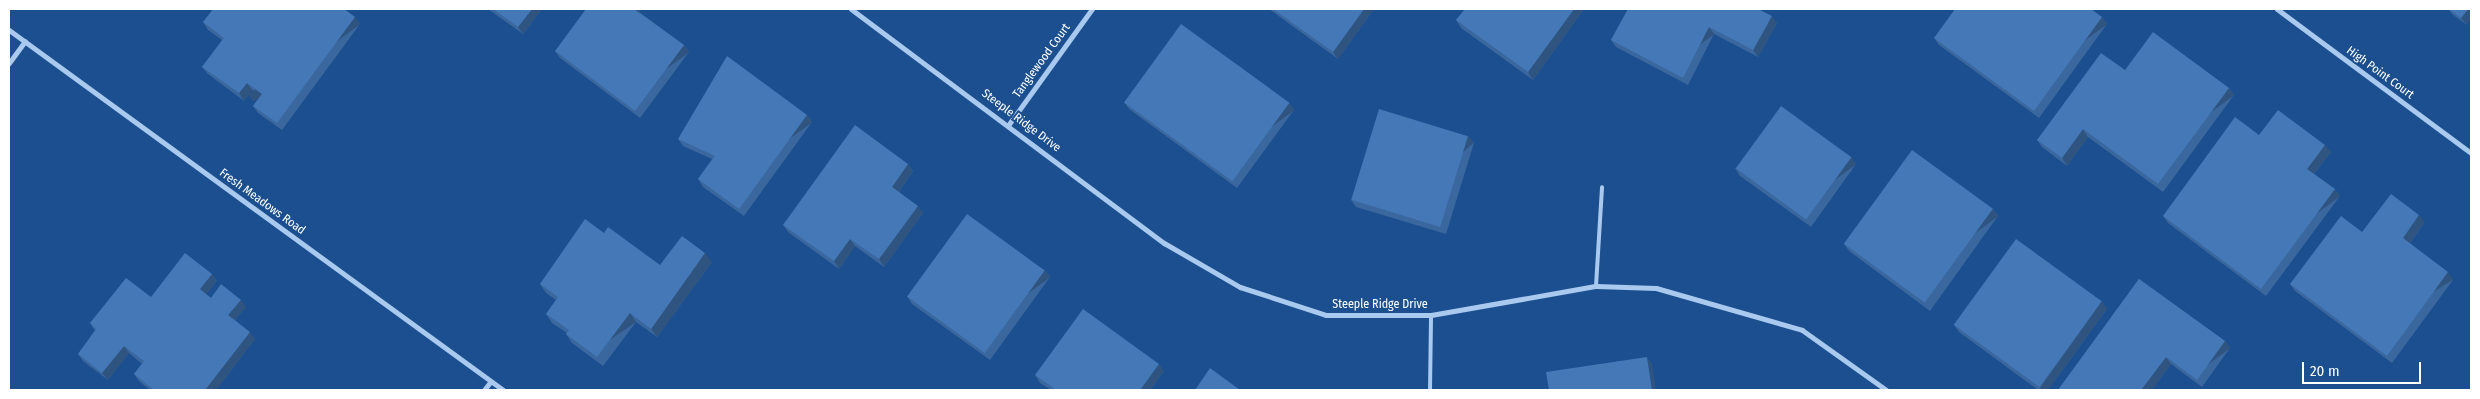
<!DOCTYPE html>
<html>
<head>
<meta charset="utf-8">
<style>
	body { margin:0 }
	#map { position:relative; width:2480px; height:399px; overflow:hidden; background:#1b4f8f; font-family:"Fira Sans Condensed",sans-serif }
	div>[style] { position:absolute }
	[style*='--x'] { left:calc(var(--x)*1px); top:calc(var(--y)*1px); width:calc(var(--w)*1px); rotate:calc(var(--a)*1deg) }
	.service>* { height:4px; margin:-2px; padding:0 2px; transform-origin:2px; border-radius:2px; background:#a9c9ee }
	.minor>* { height:5px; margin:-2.5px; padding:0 2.5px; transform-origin:2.5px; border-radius:2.5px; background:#a9c9ee }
	.wall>* { inset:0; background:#3a679d }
	.shaded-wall>* { inset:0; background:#305480; transform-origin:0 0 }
	.building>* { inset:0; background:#4478b7; transform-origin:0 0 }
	span { translate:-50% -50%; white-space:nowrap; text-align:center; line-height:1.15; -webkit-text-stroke:4px #1b4f8f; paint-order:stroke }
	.street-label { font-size:12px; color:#fff }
	.frame { position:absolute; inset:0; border:10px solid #fff; pointer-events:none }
	.scale { position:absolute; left:2302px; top:362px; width:119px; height:22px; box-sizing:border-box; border:2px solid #fff; border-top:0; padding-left:6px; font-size:15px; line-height:18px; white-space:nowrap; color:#fff; -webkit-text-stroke:4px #1b4f8f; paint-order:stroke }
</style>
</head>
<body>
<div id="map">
	<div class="service">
		<div style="--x:1596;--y:286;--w:99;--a:-86.5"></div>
		<div style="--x:1430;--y:390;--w:75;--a:-89.2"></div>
	</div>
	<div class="minor">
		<div style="--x:851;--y:9;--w:391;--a:36.8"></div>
		<div style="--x:1164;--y:243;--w:88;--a:30.1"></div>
		<div style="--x:1240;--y:287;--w:90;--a:18"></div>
		<div style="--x:1326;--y:315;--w:105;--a:0"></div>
		<div style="--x:1431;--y:315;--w:168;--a:-10"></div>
		<div style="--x:1596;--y:286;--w:60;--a:1.9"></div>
		<div style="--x:1656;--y:288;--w:152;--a:16"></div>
		<div style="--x:1802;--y:330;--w:103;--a:35.5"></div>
		<div style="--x:2277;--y:9;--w:242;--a:36.6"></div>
		<div style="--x:9;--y:30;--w:611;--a:36.08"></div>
		<div style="--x:9;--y:63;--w:27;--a:-54"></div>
		<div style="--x:1009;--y:124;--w:142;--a:-54.2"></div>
		<div style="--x:484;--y:390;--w:11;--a:-52"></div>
	</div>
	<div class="wall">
		<div style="clip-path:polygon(488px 9px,542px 9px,523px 34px)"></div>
		<div style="clip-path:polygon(1269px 9px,1374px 9px,1338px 59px)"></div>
		<div style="clip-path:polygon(1465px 9px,1584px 9px,1533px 80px,1461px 28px,1456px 20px)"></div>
		<div style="clip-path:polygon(1628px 9px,1777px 23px,1758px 57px,1714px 34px,1688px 85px,1616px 47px,1611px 40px)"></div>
		<div style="clip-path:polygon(2448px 9px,2471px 9px,2467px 25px,2453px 15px)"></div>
		<div style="clip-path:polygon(639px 12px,684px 45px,689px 52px,640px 118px,560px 58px,555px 51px)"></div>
		<div style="clip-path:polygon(2102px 17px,2107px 24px,2039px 118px,1939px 45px,1934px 38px)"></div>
		<div style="clip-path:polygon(203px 22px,360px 24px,282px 130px,258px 113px,253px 106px,260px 96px,252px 90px,244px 101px,208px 74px,202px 67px,222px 40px,208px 30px)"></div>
		<div style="clip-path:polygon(2125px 70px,2229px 88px,2234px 95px,2163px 192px,2088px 137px,2067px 166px,2042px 147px,2037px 140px)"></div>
		<div style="clip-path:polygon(1124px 102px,1289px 103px,1294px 110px,1237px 188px,1129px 109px)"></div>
		<div style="clip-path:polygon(807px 115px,812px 122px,744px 216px,703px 187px,698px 179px,712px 159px,683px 146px,678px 139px)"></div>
		<div style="clip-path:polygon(2259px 135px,2331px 152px,2314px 174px,2335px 189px,2340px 196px,2266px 296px,2168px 223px,2163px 216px)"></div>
		<div style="clip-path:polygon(1468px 136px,1474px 143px,1446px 234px,1356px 207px,1351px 200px)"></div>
		<div style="clip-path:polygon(908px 164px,913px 171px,899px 192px,923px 213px,884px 267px,855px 246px,839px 269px,788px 232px,783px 225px)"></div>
		<div style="clip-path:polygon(1856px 164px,1811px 227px,1740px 176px,1735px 168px)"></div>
		<div style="clip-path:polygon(1993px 209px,1998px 216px,1930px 311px,1849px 251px,1844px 244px)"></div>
		<div style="clip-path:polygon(2425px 222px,2410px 243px,2453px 280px,2392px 363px,2295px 291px,2290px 284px)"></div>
		<div style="clip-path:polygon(604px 233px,660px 265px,712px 262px,657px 337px,636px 322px,603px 366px,572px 343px,566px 334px,567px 333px,552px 323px,546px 314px,556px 300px,546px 293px,540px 284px)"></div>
		<div style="clip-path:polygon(1045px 270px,1050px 277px,990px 360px,912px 304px,907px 296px)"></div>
		<div style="clip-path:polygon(212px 274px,217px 281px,206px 294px,211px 298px,246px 307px,235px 320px,255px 339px,216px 390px,150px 390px,139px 381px,134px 374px,142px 364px,129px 353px,108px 380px,83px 361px,78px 354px,95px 331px,90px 323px,151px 297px)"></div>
		<div style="clip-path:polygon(2139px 279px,2225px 341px,2230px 348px,2202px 387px,2171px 364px,2152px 390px,2058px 390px)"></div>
		<div style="clip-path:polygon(2107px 309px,2048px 390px,2038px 390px,1959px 332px,1954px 325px)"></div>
		<div style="clip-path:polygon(1164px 371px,1150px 390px,1051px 390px,1040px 383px,1035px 375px)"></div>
	</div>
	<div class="shaded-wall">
		<div style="clip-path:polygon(532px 9px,542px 9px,523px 34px,518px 27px)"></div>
		<div style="clip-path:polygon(633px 9px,642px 9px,637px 15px)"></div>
		<div style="clip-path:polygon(1364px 9px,1374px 9px,1338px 59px,1333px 52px)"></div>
		<div style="clip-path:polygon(1574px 9px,1584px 9px,1533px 80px,1528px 72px)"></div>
		<div style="clip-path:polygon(2468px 9px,2471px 9px,2471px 19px,2467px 25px,2461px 18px)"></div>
		<div style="clip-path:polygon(1772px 16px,1777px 23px,1758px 57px,1753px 50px)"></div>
		<div style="left:355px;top:17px;width:9px;height:132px;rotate:54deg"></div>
		<div style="left:2102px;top:17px;width:9px;height:116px;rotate:54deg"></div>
		<div style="left:1709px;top:27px;width:9px;height:57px;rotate:54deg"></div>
		<div style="left:684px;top:45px;width:9px;height:82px;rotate:54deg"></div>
		<div style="clip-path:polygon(247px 83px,252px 90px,244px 101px,239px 93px)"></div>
		<div style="left:2229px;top:88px;width:9px;height:119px;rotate:54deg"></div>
		<div style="left:1289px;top:103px;width:9px;height:96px;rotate:54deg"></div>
		<div style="left:807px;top:115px;width:9px;height:116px;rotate:54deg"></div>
		<div style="clip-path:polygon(2083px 129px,2088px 137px,2067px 166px,2062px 158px)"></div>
		<div style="left:1468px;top:136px;width:9px;height:95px;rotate:49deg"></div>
		<div style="clip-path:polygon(2325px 145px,2331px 152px,2312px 176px,2307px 169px)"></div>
		<div style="left:1851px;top:157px;width:9px;height:77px;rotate:54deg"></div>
		<div style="clip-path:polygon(908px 164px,913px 171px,897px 194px,892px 187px)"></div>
		<div style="left:2335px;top:189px;width:9px;height:124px;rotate:54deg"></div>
		<div style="clip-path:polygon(918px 206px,923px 213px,884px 267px,879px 259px)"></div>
		<div style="left:1993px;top:209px;width:9px;height:117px;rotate:54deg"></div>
		<div style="clip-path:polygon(2419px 215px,2425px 222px,2408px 245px,2403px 238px)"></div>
		<div style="clip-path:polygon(850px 239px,855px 246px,839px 269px,834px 261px)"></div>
		<div style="clip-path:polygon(705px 253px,712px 262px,657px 337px,651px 329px)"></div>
		<div style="left:1045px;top:270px;width:9px;height:103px;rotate:54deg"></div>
		<div style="left:2448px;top:272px;width:9px;height:104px;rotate:58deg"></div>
		<div style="clip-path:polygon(212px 274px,217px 281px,205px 296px,200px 289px)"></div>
		<div style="clip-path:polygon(241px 300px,246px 307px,233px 322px,228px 315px)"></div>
		<div style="clip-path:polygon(2102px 301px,2107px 309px,2048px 390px,2041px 390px,2040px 388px)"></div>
		<div style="left:630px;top:313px;width:11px;height:55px;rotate:56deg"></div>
		<div style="clip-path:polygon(250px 332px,255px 339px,216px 390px,205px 390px)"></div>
		<div style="left:2225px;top:341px;width:9px;height:48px;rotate:54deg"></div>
		<div style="clip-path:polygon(124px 346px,129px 353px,108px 380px,102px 373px)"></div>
		<div style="clip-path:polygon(1647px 357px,1652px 364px,1656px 390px,1652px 390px)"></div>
		<div style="clip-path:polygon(2166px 357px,2171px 364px,2152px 390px,2141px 390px)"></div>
		<div style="clip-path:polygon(1159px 364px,1164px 371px,1150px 390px,1140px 390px)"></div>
	</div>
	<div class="building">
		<div style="clip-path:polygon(213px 9px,344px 9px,355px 17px,277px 123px,253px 106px,262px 94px,247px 83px,239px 93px,202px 67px,224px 38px,203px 22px)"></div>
		<div style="clip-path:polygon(493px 9px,532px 9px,518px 27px)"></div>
		<div style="clip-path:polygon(586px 9px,634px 9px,684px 45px,635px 111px,555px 51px)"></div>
		<div style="clip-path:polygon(1273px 9px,1364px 9px,1333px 52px)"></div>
		<div style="clip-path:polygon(1465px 9px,1574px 9px,1528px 72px,1456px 20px)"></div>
		<div style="clip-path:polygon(1628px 9px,1758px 9px,1772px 16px,1753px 50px,1709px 27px,1683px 78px,1611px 40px)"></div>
		<div style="clip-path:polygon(1955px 9px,2091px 9px,2102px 17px,2034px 111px,1934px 38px)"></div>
		<div style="clip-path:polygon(2449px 9px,2468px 9px,2461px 18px)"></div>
		<div style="left:1181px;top:24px;width:134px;height:97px;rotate:36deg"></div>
		<div style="clip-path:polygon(2153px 32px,2229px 88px,2158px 184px,2083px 129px,2062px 158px,2037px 140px,2101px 53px,2125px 70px)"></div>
		<div style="clip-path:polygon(727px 56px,807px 115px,739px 209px,698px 179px,715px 156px,678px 139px)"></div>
		<div style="left:1781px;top:106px;width:87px;height:77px;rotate:36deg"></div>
		<div style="left:1379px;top:109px;width:93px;height:95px;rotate:17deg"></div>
		<div style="clip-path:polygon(2278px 110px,2325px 145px,2307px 169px,2335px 189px,2261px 289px,2163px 216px,2235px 117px,2259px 135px)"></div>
		<div style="clip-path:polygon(855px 125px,908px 164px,892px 187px,918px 206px,879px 259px,850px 239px,834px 261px,783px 225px)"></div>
		<div style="left:1912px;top:150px;width:100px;height:116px;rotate:36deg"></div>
		<div style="clip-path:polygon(2391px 194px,2419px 215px,2403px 238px,2448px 272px,2387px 356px,2290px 284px,2341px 216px,2362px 232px)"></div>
		<div style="left:967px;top:214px;width:96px;height:102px;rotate:36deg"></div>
		<div style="clip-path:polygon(585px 219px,604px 233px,608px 227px,660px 265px,682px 236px,705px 253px,651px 329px,630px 313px,597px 357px,566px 334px,569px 330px,546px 314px,558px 297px,540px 284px)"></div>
		<div style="left:2016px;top:239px;width:106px;height:106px;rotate:36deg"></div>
		<div style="clip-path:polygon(185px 253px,212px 274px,200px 289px,211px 298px,221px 284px,241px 300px,228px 315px,250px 332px,205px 390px,154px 390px,134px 374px,144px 361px,124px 346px,102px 373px,78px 354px,96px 329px,90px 323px,126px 278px,151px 297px)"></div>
		<div style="clip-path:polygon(2139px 279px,2225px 341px,2197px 380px,2166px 357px,2141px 390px,2058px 390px)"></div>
		<div style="clip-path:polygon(1083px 309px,1159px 364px,1140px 390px,1056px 390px,1035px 375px)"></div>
		<div style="clip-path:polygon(1647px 357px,1652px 390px,1549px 390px,1546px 372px)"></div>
		<div style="clip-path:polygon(1210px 368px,1240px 390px,1195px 390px)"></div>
	</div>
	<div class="street-label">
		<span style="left:1042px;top:61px;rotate:-54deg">Tanglewood Court</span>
		<span style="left:2380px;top:73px;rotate:36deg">High Point Court</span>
		<span style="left:1021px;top:121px;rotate:37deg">Steeple Ridge Drive</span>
		<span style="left:262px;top:202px;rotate:36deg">Fresh Meadows Road</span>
		<span style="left:1380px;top:305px">Steeple Ridge Drive</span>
	</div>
	<div class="frame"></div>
	<div class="scale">20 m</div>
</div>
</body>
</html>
